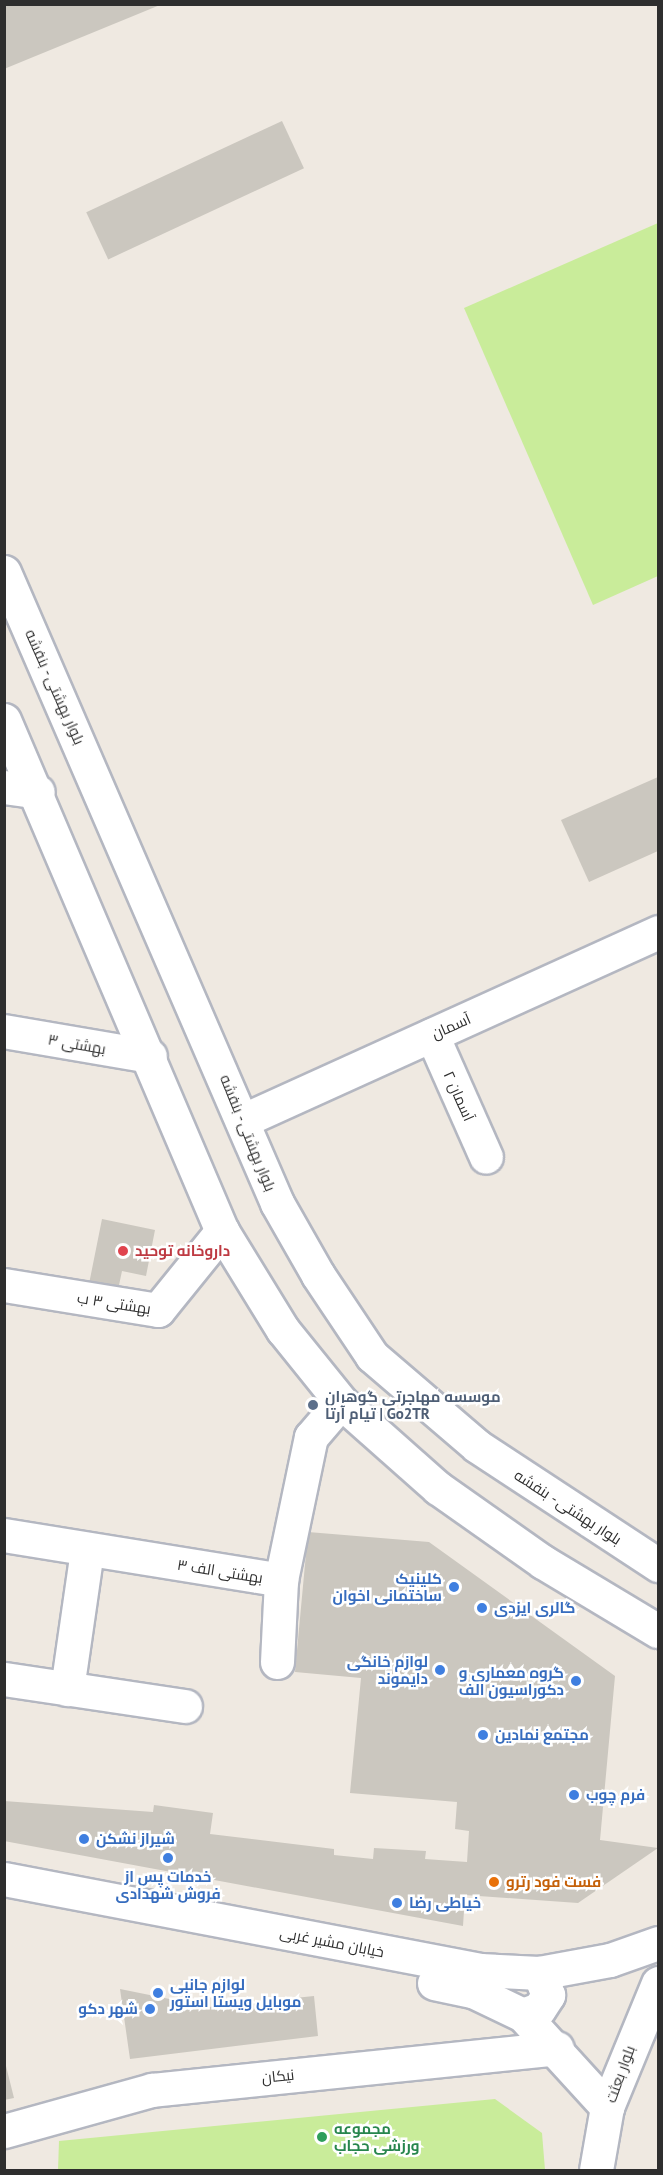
<!DOCTYPE html>
<html>
<head>
<meta charset="utf-8">
<style>
	body { margin:0 }
	#map { position:relative; width:663px; height:2175px; overflow:hidden; background:#efe9e1; font-family:"PT Sans",Cairo,sans-serif }
	div>[style] { position:absolute }
	[style*='--x'] { left:calc(var(--x)*1px); top:calc(var(--y)*1px); width:calc(var(--w)*1px); rotate:calc(var(--a)*1deg) }
	.pitch>* { inset:0; background:#c9ec9a }
	.building>* { inset:0; background:#cbc7bf; transform-origin:0 0 }
	.roads { filter:drop-shadow(2px 0 #b4b7c1) drop-shadow(-2px 0 #b4b7c1) drop-shadow(0 2px #b4b7c1) drop-shadow(0 -2px #b4b7c1) }
	.street>* { height:33px; margin:-16.5px; padding:0 16.5px; transform-origin:16.5px; border-radius:16.5px; background:#fff }
	.secondary>* { height:33px; margin:-16.5px; padding:0 16.5px; transform-origin:16.5px; border-radius:16.5px; background:#fff }
	.dots>* { width:16px; height:16px; translate:-50% -50%; box-sizing:border-box; border:3px solid #fff; border-radius:50% }
	span { translate:-50% -50%; white-space:nowrap; text-align:center; line-height:1.15; -webkit-text-stroke:5px #fff; paint-order:stroke }
	.street-label { font-size:15px; color:#2e2e2e }
	.health-label { font-size:15px; color:#be3a42; font-weight:700 }
	.left { translate:0 -50%; text-align:left }
	.service-label { font-size:15px; color:#4e5e75; font-weight:700 }
	.shop-label { font-size:15px; color:#366cbe; font-weight:700 }
	.right { translate:-100% -50%; text-align:right }
	.food-label { font-size:15px; color:#c56008; font-weight:700 }
	.leisure-label { font-size:15px; color:#27864d; font-weight:700 }
	.frame { position:absolute; inset:0; border:6px solid #2e2e2e; pointer-events:none }
</style>
</head>
<body>
<div id="map">
	<div class="pitch">
		<div style="clip-path:polygon(658px 223px,658px 576px,593px 605px,464px 308px)"></div>
		<div style="clip-path:polygon(495px 2099px,542px 2133px,545px 2170px,58px 2170px,59px 2141px)"></div>
	</div>
	<div class="building">
		<div style="clip-path:polygon(4px 4px,160px 4px,160px 5px,4px 69px)"></div>
		<div style="left:282px;top:121px;width:52px;height:216px;rotate:65deg"></div>
		<div style="clip-path:polygon(658px 777px,658px 851px,589px 882px,561px 820px)"></div>
		<div style="clip-path:polygon(102px 1219px,155px 1230px,146px 1276px,122px 1271px,118px 1290px,89px 1284px)"></div>
		<div style="clip-path:polygon(308px 1532px,429px 1542px,615px 1676px,600px 1840px,658px 1848px,578px 1903px,465px 1895px,463px 1926px,4px 1841px,4px 1801px,153px 1812px,154px 1805px,213px 1813px,210px 1834px,334px 1849px,334px 1855px,373px 1859px,374px 1848px,426px 1851px,425px 1859px,467px 1862px,469px 1831px,455px 1829px,457px 1802px,350px 1793px,361px 1678px,295px 1672px)"></div>
		<div style="clip-path:polygon(120px 1989px,209px 2007px,314px 1996px,318px 2036px,130px 2059px)"></div>
		<div style="clip-path:polygon(4px 2058px,14px 2098px,4px 2100px)"></div>
	</div>
	<div class="roads">
		<div class="street">
			<div style="--x:4;--y:787;--w:34;--a:8"></div>
			<div style="--x:4;--y:1031;--w:148;--a:9.7"></div>
			<div style="--x:432;--y:1035;--w:133;--a:66.1"></div>
			<div style="--x:4;--y:1285;--w:156;--a:9.2"></div>
			<div style="--x:158;--y:1310;--w:102;--a:-51"></div>
			<div style="--x:4;--y:1535;--w:281;--a:9.2"></div>
			<div style="--x:281;--y:1580;--w:146;--a:-78.2"></div>
			<div style="--x:311;--y:1437;--w:46;--a:-49.4"></div>
			<div style="--x:277;--y:1662;--w:82;--a:-87.2"></div>
			<div style="--x:4;--y:1679;--w:183;--a:8.5"></div>
			<div style="--x:67;--y:1689;--w:140;--a:-81.8"></div>
		</div>
		<div class="secondary">
			<div style="--x:4;--y:572;--w:688;--a:66.6"></div>
			<div style="--x:277;--y:1203;--w:83;--a:60.3"></div>
			<div style="--x:318;--y:1275;--w:97;--a:56.3"></div>
			<div style="--x:372;--y:1356;--w:138;--a:40.6"></div>
			<div style="--x:477;--y:1446;--w:217;--a:33.3"></div>
			<div style="--x:4;--y:720;--w:556;--a:66.9"></div>
			<div style="--x:222;--y:1231;--w:116;--a:58.4"></div>
			<div style="--x:283;--y:1330;--w:92;--a:51.1"></div>
			<div style="--x:341;--y:1402;--w:130;--a:41.6"></div>
			<div style="--x:438;--y:1488;--w:128;--a:35.2"></div>
			<div style="--x:543;--y:1562;--w:134;--a:31"></div>
			<div style="--x:244;--y:1120;--w:455;--a:-24.4"></div>
			<div style="--x:4;--y:1879;--w:485;--a:10.8"></div>
			<div style="--x:480;--y:1970;--w:59;--a:2.9"></div>
			<div style="--x:539;--y:1973;--w:72;--a:-10.4"></div>
			<div style="--x:610;--y:1960;--w:51;--a:-19.5"></div>
			<div style="--x:434;--y:1983;--w:40;--a:12"></div>
			<div style="--x:473;--y:1991;--w:55;--a:25.6"></div>
			<div style="--x:523;--y:2015;--w:125;--a:47.6"></div>
			<div style="--x:523;--y:2015;--w:17;--a:-21"></div>
			<div style="--x:539;--y:2009;--w:17;--a:-57"></div>
			<div style="--x:548;--y:1995;--w:24;--a:-112"></div>
			<div style="--x:4;--y:2131;--w:154;--a:-15.5"></div>
			<div style="--x:152;--y:2090;--w:407;--a:-5.9"></div>
			<div style="--x:596;--y:2170;--w:64;--a:-80.1"></div>
			<div style="--x:607;--y:2107;--w:134;--a:-67.6"></div>
		</div>
	</div>
	<div class="dots">
		<div style="left:123px;top:1251px;background:#e0444e"></div>
		<div style="left:313px;top:1405px;background:#5c6f8a"></div>
		<div style="left:454px;top:1587px;background:#3f7fe0"></div>
		<div style="left:482px;top:1608px;background:#3f7fe0"></div>
		<div style="left:440px;top:1670px;background:#3f7fe0"></div>
		<div style="left:576px;top:1681px;background:#3f7fe0"></div>
		<div style="left:483px;top:1735px;background:#3f7fe0"></div>
		<div style="left:574px;top:1795px;background:#3f7fe0"></div>
		<div style="left:84px;top:1839px;background:#3f7fe0"></div>
		<div style="left:168px;top:1858px;background:#3f7fe0"></div>
		<div style="left:494px;top:1882px;background:#e8710a"></div>
		<div style="left:397px;top:1903px;background:#3f7fe0"></div>
		<div style="left:158px;top:1993px;background:#3f7fe0"></div>
		<div style="left:150px;top:2009px;background:#3f7fe0"></div>
		<div style="left:322px;top:2137px;background:#2e9e5b"></div>
	</div>
	<div class="street-label">
		<span style="left:55px;top:687px;rotate:66deg">بلوار بهشتی - بنفشه</span>
		<span style="left:451px;top:1026px;rotate:-24deg">آسمان</span>
		<span style="left:77px;top:1044px;rotate:10deg">بهشتی ۳</span>
		<span style="left:459px;top:1096px;rotate:66deg">۲ آسمان</span>
		<span style="left:248px;top:1133px;rotate:68deg">بلوار بهشتی - بنفشه</span>
		<span style="left:114px;top:1303px;rotate:9deg">بهشتی ۳ ب</span>
		<span style="left:568px;top:1507px;rotate:33deg">بلوار بهشتی - بنفشه</span>
		<span style="left:220px;top:1571px;rotate:9deg">بهشتی الف ۳</span>
		<span style="left:332px;top:1942px;rotate:11deg">خیابان مشیر غربی</span>
		<span style="left:620px;top:2074px;rotate:-70deg">بلوار بعثت</span>
		<span style="left:278px;top:2076px;rotate:-6deg">نیکان</span>
	</div>
	<div class="health-label">
		<span class="left" style="left:135px;top:1251px">داروخانه توحید</span>
	</div>
	<div class="service-label">
		<span class="left" style="left:325px;top:1405px">موسسه مهاجرتی گوهران<br>تیام آرتا | Go2TR</span>
	</div>
	<div class="shop-label">
		<span class="right" style="left:442px;top:1587px">کلینیک<br>ساختمانی اخوان</span>
		<span class="left" style="left:494px;top:1608px">گالری ایزدی</span>
		<span class="right" style="left:428px;top:1670px">لوازم خانگی<br>دایموند</span>
		<span class="right" style="left:564px;top:1681px">گروه معماری و<br>دکوراسیون الف</span>
		<span class="left" style="left:495px;top:1735px">مجتمع نمادین</span>
		<span class="left" style="left:586px;top:1795px">فرم چوب</span>
		<span class="left" style="left:96px;top:1839px">شیراز نشکن</span>
		<span style="left:168px;top:1885px">خدمات پس از<br>فروش شهدادی</span>
		<span class="left" style="left:409px;top:1903px">خیاطی رضا</span>
		<span class="left" style="left:170px;top:1993px">لوازم جانبی<br>موبایل ویستا استور</span>
		<span class="right" style="left:138px;top:2009px">شهر دکو</span>
	</div>
	<div class="food-label">
		<span class="left" style="left:506px;top:1882px">فست فود رترو</span>
	</div>
	<div class="leisure-label">
		<span class="left" style="left:334px;top:2137px">مجموعه<br>ورزشی حجاب</span>
	</div>
	<div class="frame"></div>
</div>
</body>
</html>
